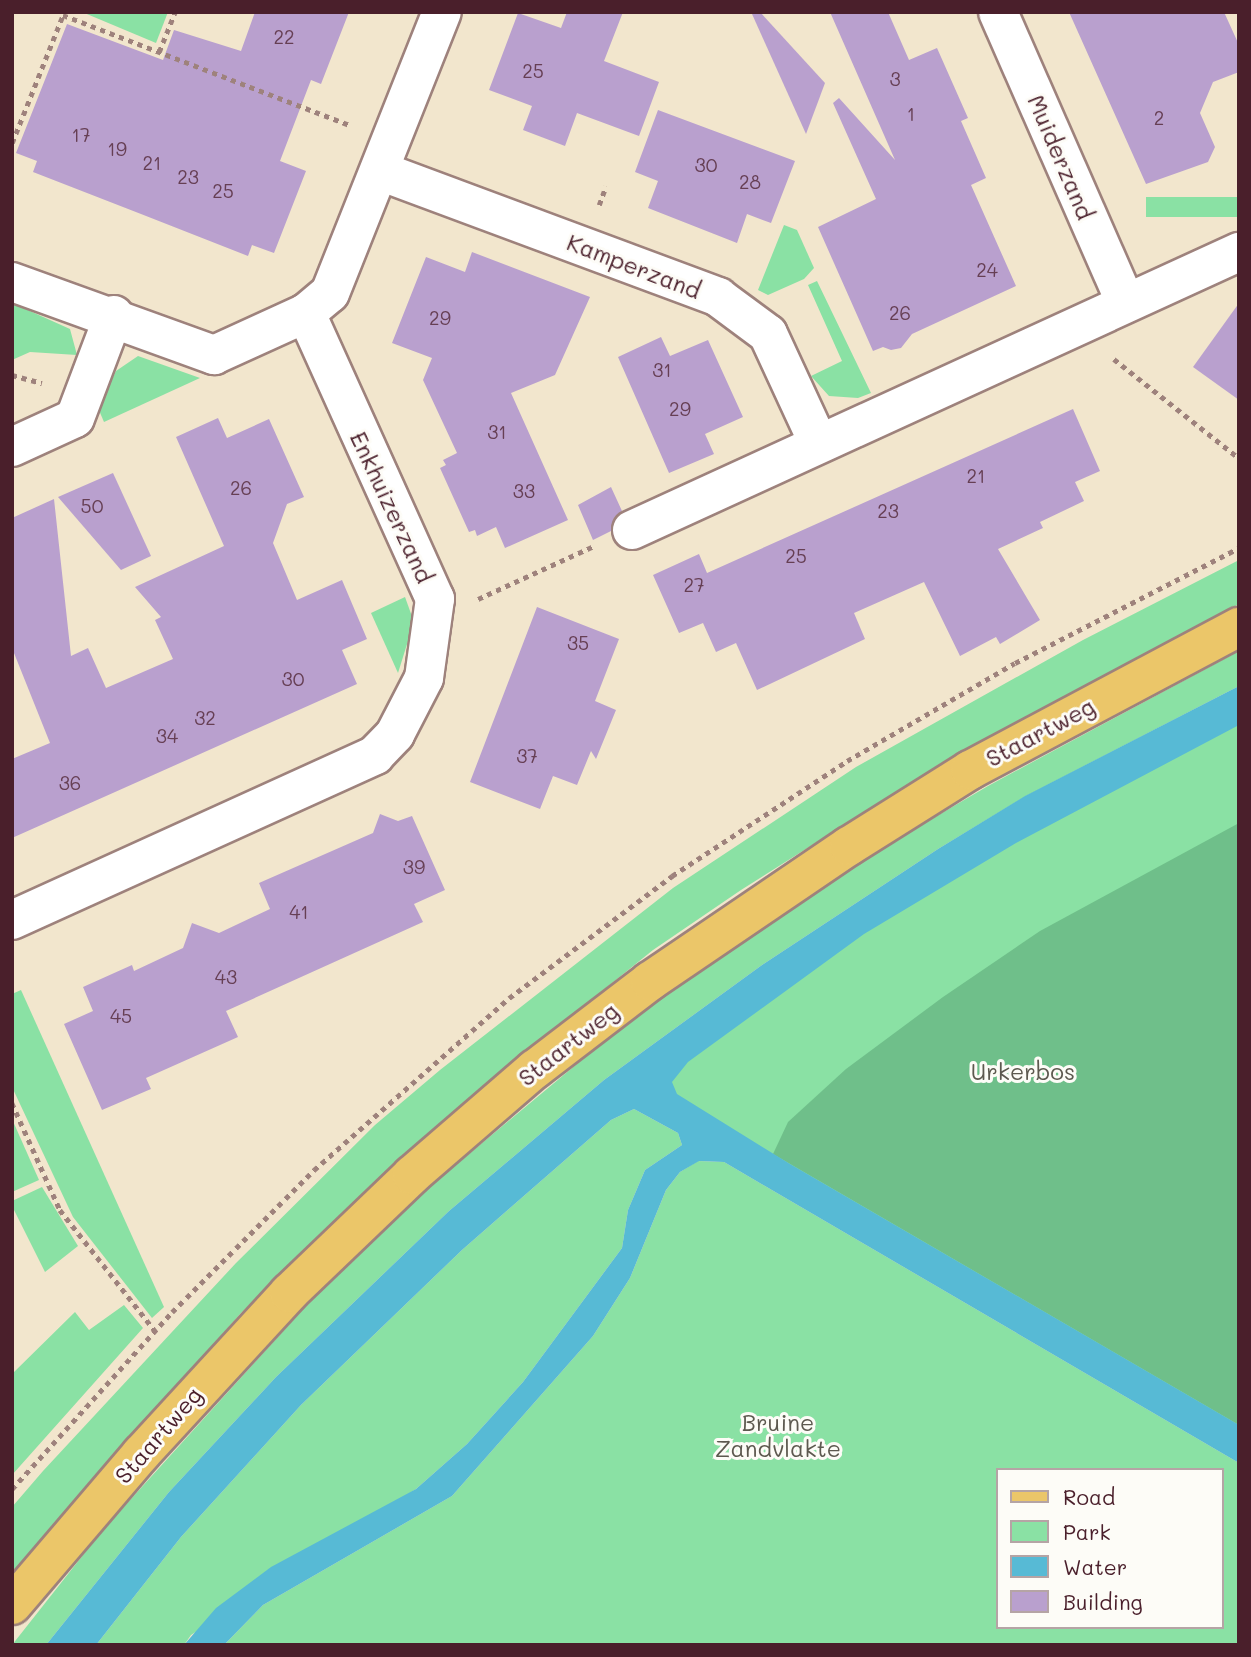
<!DOCTYPE html>
<html>
<head>
<meta charset="utf-8">
<style>
	body { margin:0 }
	#map { position:relative; width:1251px; height:1657px; overflow:hidden; background:#f2e6cd; font-family:Mali,sans-serif }
	div>[style] { position:absolute }
	[style*='--x'] { left:calc(var(--x)*1px); top:calc(var(--y)*1px); width:calc(var(--w)*1px); rotate:calc(var(--a)*1deg) }
	.green>* { inset:0; background:#8ae1a4; transform-origin:0 0 }
	.forest>* { inset:0; background:#6fbf8a }
	.water>* { inset:0; background:#57bad5 }
	.building>* { inset:0; background:#b9a0ce }
	.path>* { height:4.5px; margin-top:-2.25px; transform-origin:0; background:repeating-linear-gradient(90deg,#9e827c 0 5px,transparent 0 10px) }
	.roads { filter:drop-shadow(2px 0 #9e827c) drop-shadow(-2px 0 #9e827c) drop-shadow(0 2px #9e827c) drop-shadow(0 -2px #9e827c) }
	.minor>* { height:38px; margin:-19px; padding:0 19px; transform-origin:19px; border-radius:19px; background:#fff }
	.major>* { height:38px; margin:-19px; padding:0 19px; transform-origin:19px; border-radius:19px; background:#ebc669 }
	span { translate:-50% -50%; white-space:nowrap; text-align:center; line-height:1.15; -webkit-text-stroke:6px #fdfcf7; paint-order:stroke }
	.number-label { font-size:19px; color:#663f54 }
	.number-label span { -webkit-text-stroke-width:0 }
	.street-label { font-size:23px; color:#4a1f2b }
	.park-label { font-size:23px; color:#5d594f }
	.frame { position:absolute; inset:0; border:14px solid #4a1f2b; pointer-events:none }
	.legend { position:absolute; left:996px; top:1468px; width:228px; height:161px; box-sizing:border-box; background:#fdfcf7; border:2px solid #b5a4a5; margin:0; padding:9px 12px; list-style:none; font-size:21px; color:#4a1f2b }
	.legend li { display:flex; align-items:center; gap:14px; height:35px }
	.legend b { width:35px; border:2px solid #b5a4a5 }
</style>
</head>
<body>
<div id="map">
	<div class="green">
		<div style="clip-path:polygon(82px 12px,168px 12px,156px 43px)"></div>
		<div style="left:1239px;top:197px;width:20px;height:93px;rotate:90deg"></div>
		<div style="clip-path:polygon(784px 225px,797px 230px,814px 268px,804px 279px,768px 295px,758px 290px)"></div>
		<div style="clip-path:polygon(817px 281px,871px 393px,858px 398px,829px 396px,811px 376px,842px 361px,808px 285px)"></div>
		<div style="clip-path:polygon(12px 303px,70px 329px,77px 355px,30px 352px,12px 360px)"></div>
		<div style="clip-path:polygon(138px 356px,200px 378px,104px 422px,98px 408px,116px 371px)"></div>
		<div style="clip-path:polygon(1239px 560px,1239px 604px,956px 754px,741px 890px,653px 950px,467px 1100px,241px 1313px,12px 1573px,12px 1507px,43px 1471px,236px 1263px,375px 1125px,440px 1070px,673px 888px,856px 767px,1083px 640px)"></div>
		<div style="clip-path:polygon(405px 597px,414px 622px,398px 673px,371px 613px)"></div>
		<div style="clip-path:polygon(1239px 651px,1239px 686px,1026px 796px,938px 849px,762px 965px,604px 1080px,449px 1211px,276px 1377px,169px 1492px,46px 1645px,12px 1645px,102px 1531px,305px 1307px,409px 1204px,632px 1018px,867px 857px,988px 786px)"></div>
		<div style="clip-path:polygon(1239px 705px,1239px 1442px,627px 1079px,830px 936px)"></div>
		<div style="clip-path:polygon(21px 990px,164px 1307px,152px 1318px,73px 1217px,12px 1087px,12px 994px)"></div>
		<div style="clip-path:polygon(634px 1109px,678px 1133px,682px 1145px,645px 1170px,628px 1210px,622px 1248px,523px 1382px,467px 1444px,416px 1489px,191px 1635px,184px 1645px,96px 1645px,181px 1537px,301px 1405px,462px 1250px,611px 1120px)"></div>
		<div style="clip-path:polygon(12px 1119px,39px 1180px,12px 1192px)"></div>
		<div style="clip-path:polygon(evenodd,698px 1161px,724px 1162px,1239px 1463px,1239px 1645px,224px 1645px,263px 1605px,452px 1496px,593px 1336px,630px 1278px,666px 1190px,680px 1172px,698px 1161px,997px 1470px,1221px 1470px,1221px 1627px,997px 1627px,997px 1470px)"></div>
		<div style="clip-path:polygon(42px 1187px,78px 1246px,45px 1272px,12px 1206px,12px 1201px)"></div>
		<div style="clip-path:polygon(124px 1305px,143px 1328px,12px 1475px,12px 1374px,75px 1312px,89px 1330px)"></div>
	</div>
	<div class="forest">
		<div style="clip-path:polygon(1239px 823px,1239px 1425px,773px 1154px,788px 1122px,846px 1069px,943px 997px,1040px 931px)"></div>
	</div>
	<div class="water">
		<div style="clip-path:polygon(1239px 686px,1239px 725px,1016px 843px,864px 934px,688px 1062px,672px 1082px,677px 1094px,790px 1164px,1239px 1425px,1239px 1463px,724px 1162px,699px 1161px,680px 1172px,666px 1190px,630px 1278px,593px 1336px,452px 1496px,263px 1605px,224px 1645px,184px 1645px,216px 1608px,271px 1567px,416px 1489px,467px 1444px,523px 1382px,622px 1248px,628px 1210px,645px 1170px,682px 1145px,678px 1133px,634px 1109px,611px 1120px,462px 1250px,301px 1405px,181px 1537px,96px 1645px,46px 1645px,169px 1492px,276px 1377px,449px 1211px,604px 1080px,762px 965px,938px 849px,1025px 796px)"></div>
	</div>
	<div class="building">
		<div style="clip-path:polygon(255px 12px,349px 12px,321px 84px,311px 80px,280px 161px,306px 171px,274px 253px,252px 245px,248px 256px,141px 214px,33px 172px,37px 161px,16px 153px,67px 24px,163px 60px,174px 30px,241px 51px)"></div>
		<div style="clip-path:polygon(567px 12px,623px 12px,604px 61px,659px 82px,639px 136px,577px 113px,565px 146px,523px 130px,532px 106px,489px 90px,518px 13px,561px 28px)"></div>
		<div style="clip-path:polygon(760px 12px,825px 83px,806px 134px,752px 14px)"></div>
		<div style="clip-path:polygon(830px 12px,888px 12px,909px 60px,937px 48px,968px 118px,961px 121px,986px 178px,971px 185px,1016px 286px,912px 334px,901px 348px,891px 350px,883px 347px,873px 351px,818px 227px,876px 199px,833px 103px,839px 98px,895px 160px)"></div>
		<div style="clip-path:polygon(1069px 12px,1224px 12px,1239px 45px,1239px 72px,1213px 82px,1200px 113px,1215px 147px,1208px 162px,1146px 184px)"></div>
		<div style="clip-path:polygon(658px 110px,795px 161px,771px 223px,747px 214px,737px 243px,648px 208px,658px 181px,635px 172px)"></div>
		<div style="clip-path:polygon(472px 252px,590px 297px,555px 375px,511px 393px,568px 520px,505px 548px,496px 527px,477px 536px,475px 530px,469px 532px,440px 468px,446px 465px,443px 460px,457px 453px,423px 380px,432px 358px,392px 343px,426px 257px,465px 272px)"></div>
		<div style="clip-path:polygon(1239px 303px,1239px 400px,1193px 367px)"></div>
		<div style="clip-path:polygon(661px 337px,670px 356px,708px 340px,743px 417px,705px 434px,714px 454px,669px 473px,618px 357px)"></div>
		<div style="clip-path:polygon(1073px 409px,1100px 471px,1075px 482px,1084px 501px,1040px 522px,1043px 528px,998px 549px,1040px 620px,1000px 644px,996px 637px,960px 656px,924px 582px,854px 613px,865px 639px,757px 690px,736px 643px,716px 652px,703px 623px,679px 633px,653px 575px,699px 554px,707px 573px)"></div>
		<div style="clip-path:polygon(218px 418px,227px 438px,269px 419px,304px 497px,287px 504px,273px 543px,297px 600px,342px 580px,367px 639px,342px 650px,357px 684px,12px 838px,12px 759px,50px 743px,12px 648px,12px 518px,54px 499px,71px 656px,88px 648px,106px 688px,173px 659px,155px 620px,161px 617px,135px 587px,224px 546px,176px 437px)"></div>
		<div style="clip-path:polygon(113px 473px,151px 556px,121px 570px,58px 497px)"></div>
		<div style="clip-path:polygon(611px 487px,622px 511px,614px 518px,611px 531px,593px 540px,578px 505px)"></div>
		<div style="clip-path:polygon(537px 607px,619px 639px,595px 701px,616px 710px,596px 759px,591px 751px,577px 785px,553px 776px,540px 809px,470px 782px)"></div>
		<div style="clip-path:polygon(380px 814px,398px 821px,412px 816px,445px 890px,414px 904px,423px 922px,226px 1011px,238px 1037px,146px 1078px,151px 1089px,102px 1110px,64px 1024px,93px 1011px,83px 987px,132px 965px,134px 971px,183px 948px,192px 923px,219px 933px,270px 909px,259px 883px,373px 833px)"></div>
	</div>
	<div class="path">
		<div style="--x:159;--y:52;--w:43;--a:-68.2"></div>
		<div style="--x:12;--y:143;--w:138;--a:-68.3"></div>
		<div style="--x:63;--y:15;--w:306;--a:21"></div>
		<div style="--x:599;--y:205;--w:20;--a:-70"></div>
		<div style="--x:1114;--y:359;--w:159;--a:38.4"></div>
		<div style="--x:12;--y:375;--w:31;--a:15"></div>
		<div style="--x:478;--y:599;--w:128;--a:-24.6"></div>
		<div style="--x:12;--y:1103;--w:117;--a:65.8"></div>
		<div style="--x:60;--y:1210;--w:155;--a:51.8"></div>
		<div style="--x:12;--y:1489;--w:239;--a:-47.9"></div>
		<div style="--x:172;--y:1312;--w:201;--a:-45"></div>
		<div style="--x:314;--y:1170;--w:260;--a:-41.4"></div>
		<div style="--x:509;--y:998;--w:204;--a:-36.8"></div>
		<div style="--x:672;--y:876;--w:209;--a:-33.3"></div>
		<div style="--x:847;--y:761;--w:194;--a:-30.3"></div>
		<div style="--x:1015;--y:663;--w:252;--a:-27.2"></div>
	</div>
	<div class="roads">
		<div class="minor">
			<div style="--x:998;--y:12;--w:317;--a:66.3"></div>
			<div style="--x:380;--y:171;--w:361;--a:20.4"></div>
			<div style="--x:718;--y:297;--w:62;--a:36.5"></div>
			<div style="--x:768;--y:334;--w:119;--a:65.2"></div>
			<div style="--x:12;--y:282;--w:215;--a:19.9"></div>
			<div style="--x:214;--y:355;--w:101;--a:-24.5"></div>
			<div style="--x:12;--y:447;--w:69;--a:-24.7"></div>
			<div style="--x:75;--y:418;--w:110;--a:-69.3"></div>
			<div style="--x:632;--y:530;--w:668;--a:-24.61"></div>
			<div style="--x:12;--y:920;--w:399;--a:-24.4"></div>
			<div style="--x:375;--y:755;--w:29;--a:-46"></div>
			<div style="--x:395;--y:734;--w:63;--a:-62.6"></div>
			<div style="--x:424;--y:678;--w:80;--a:-82.1"></div>
			<div style="--x:435;--y:599;--w:314;--a:-114.3"></div>
			<div style="--x:306;--y:313;--w:31;--a:-40"></div>
			<div style="--x:330;--y:293;--w:302;--a:-68.3"></div>
		</div>
		<div class="major">
			<div style="--x:12;--y:1605;--w:199;--a:-49.5"></div>
			<div style="--x:141;--y:1454;--w:219;--a:-47.4"></div>
			<div style="--x:289;--y:1293;--w:170;--a:-43.8"></div>
			<div style="--x:412;--y:1175;--w:162;--a:-40.8"></div>
			<div style="--x:535;--y:1069;--w:145;--a:-37.4"></div>
			<div style="--x:650;--y:981;--w:240;--a:-34.2"></div>
			<div style="--x:849;--y:846;--w:143;--a:-32.1"></div>
			<div style="--x:970;--y:770;--w:305;--a:-28"></div>
		</div>
	</div>
	<div class="number-label">
		<span style="left:284px;top:37px">22</span>
		<span style="left:533px;top:71px">25</span>
		<span style="left:895px;top:79px">3</span>
		<span style="left:911px;top:114px">1</span>
		<span style="left:1159px;top:118px">2</span>
		<span style="left:81px;top:135px">17</span>
		<span style="left:117px;top:149px">19</span>
		<span style="left:152px;top:163px">21</span>
		<span style="left:706px;top:165px">30</span>
		<span style="left:188px;top:177px">23</span>
		<span style="left:750px;top:182px">28</span>
		<span style="left:223px;top:191px">25</span>
		<span style="left:987px;top:270px">24</span>
		<span style="left:900px;top:313px">26</span>
		<span style="left:440px;top:318px">29</span>
		<span style="left:662px;top:370px">31</span>
		<span style="left:680px;top:409px">29</span>
		<span style="left:497px;top:432px">31</span>
		<span style="left:976px;top:476px">21</span>
		<span style="left:241px;top:488px">26</span>
		<span style="left:524px;top:491px">33</span>
		<span style="left:92px;top:506px">50</span>
		<span style="left:888px;top:511px">23</span>
		<span style="left:796px;top:556px">25</span>
		<span style="left:694px;top:585px">27</span>
		<span style="left:578px;top:643px">35</span>
		<span style="left:293px;top:679px">30</span>
		<span style="left:205px;top:718px">32</span>
		<span style="left:167px;top:736px">34</span>
		<span style="left:527px;top:756px">37</span>
		<span style="left:70px;top:783px">36</span>
		<span style="left:414px;top:867px">39</span>
		<span style="left:299px;top:912px">41</span>
		<span style="left:226px;top:977px">43</span>
		<span style="left:121px;top:1016px">45</span>
	</div>
	<div class="street-label">
		<span style="left:1061px;top:157px;rotate:67deg">Muiderzand</span>
		<span style="left:634px;top:266px;rotate:21deg">Kamperzand</span>
		<span style="left:392px;top:507px;rotate:65deg">Enkhuizerzand</span>
		<span style="left:1040px;top:732px;rotate:-28deg">Staartweg</span>
		<span style="left:568px;top:1044px;rotate:-38deg">Staartweg</span>
		<span style="left:158px;top:1435px;rotate:-49deg">Staartweg</span>
	</div>
	<div class="park-label">
		<span style="left:1023px;top:1071px">Urkerbos</span>
		<span style="left:778px;top:1435px">Bruine<br>Zandvlakte</span>
	</div>
	<div class="frame"></div>
	<ul class="legend">
	<li><b style="height:9px;background:#ebc669"></b>Road</li>
	<li><b style="height:19px;background:#8ae1a4"></b>Park</li>
	<li><b style="height:19px;background:#57bad5"></b>Water</li>
	<li><b style="height:19px;background:#b9a0ce"></b>Building</li>
	</ul>
</div>
</body>
</html>
